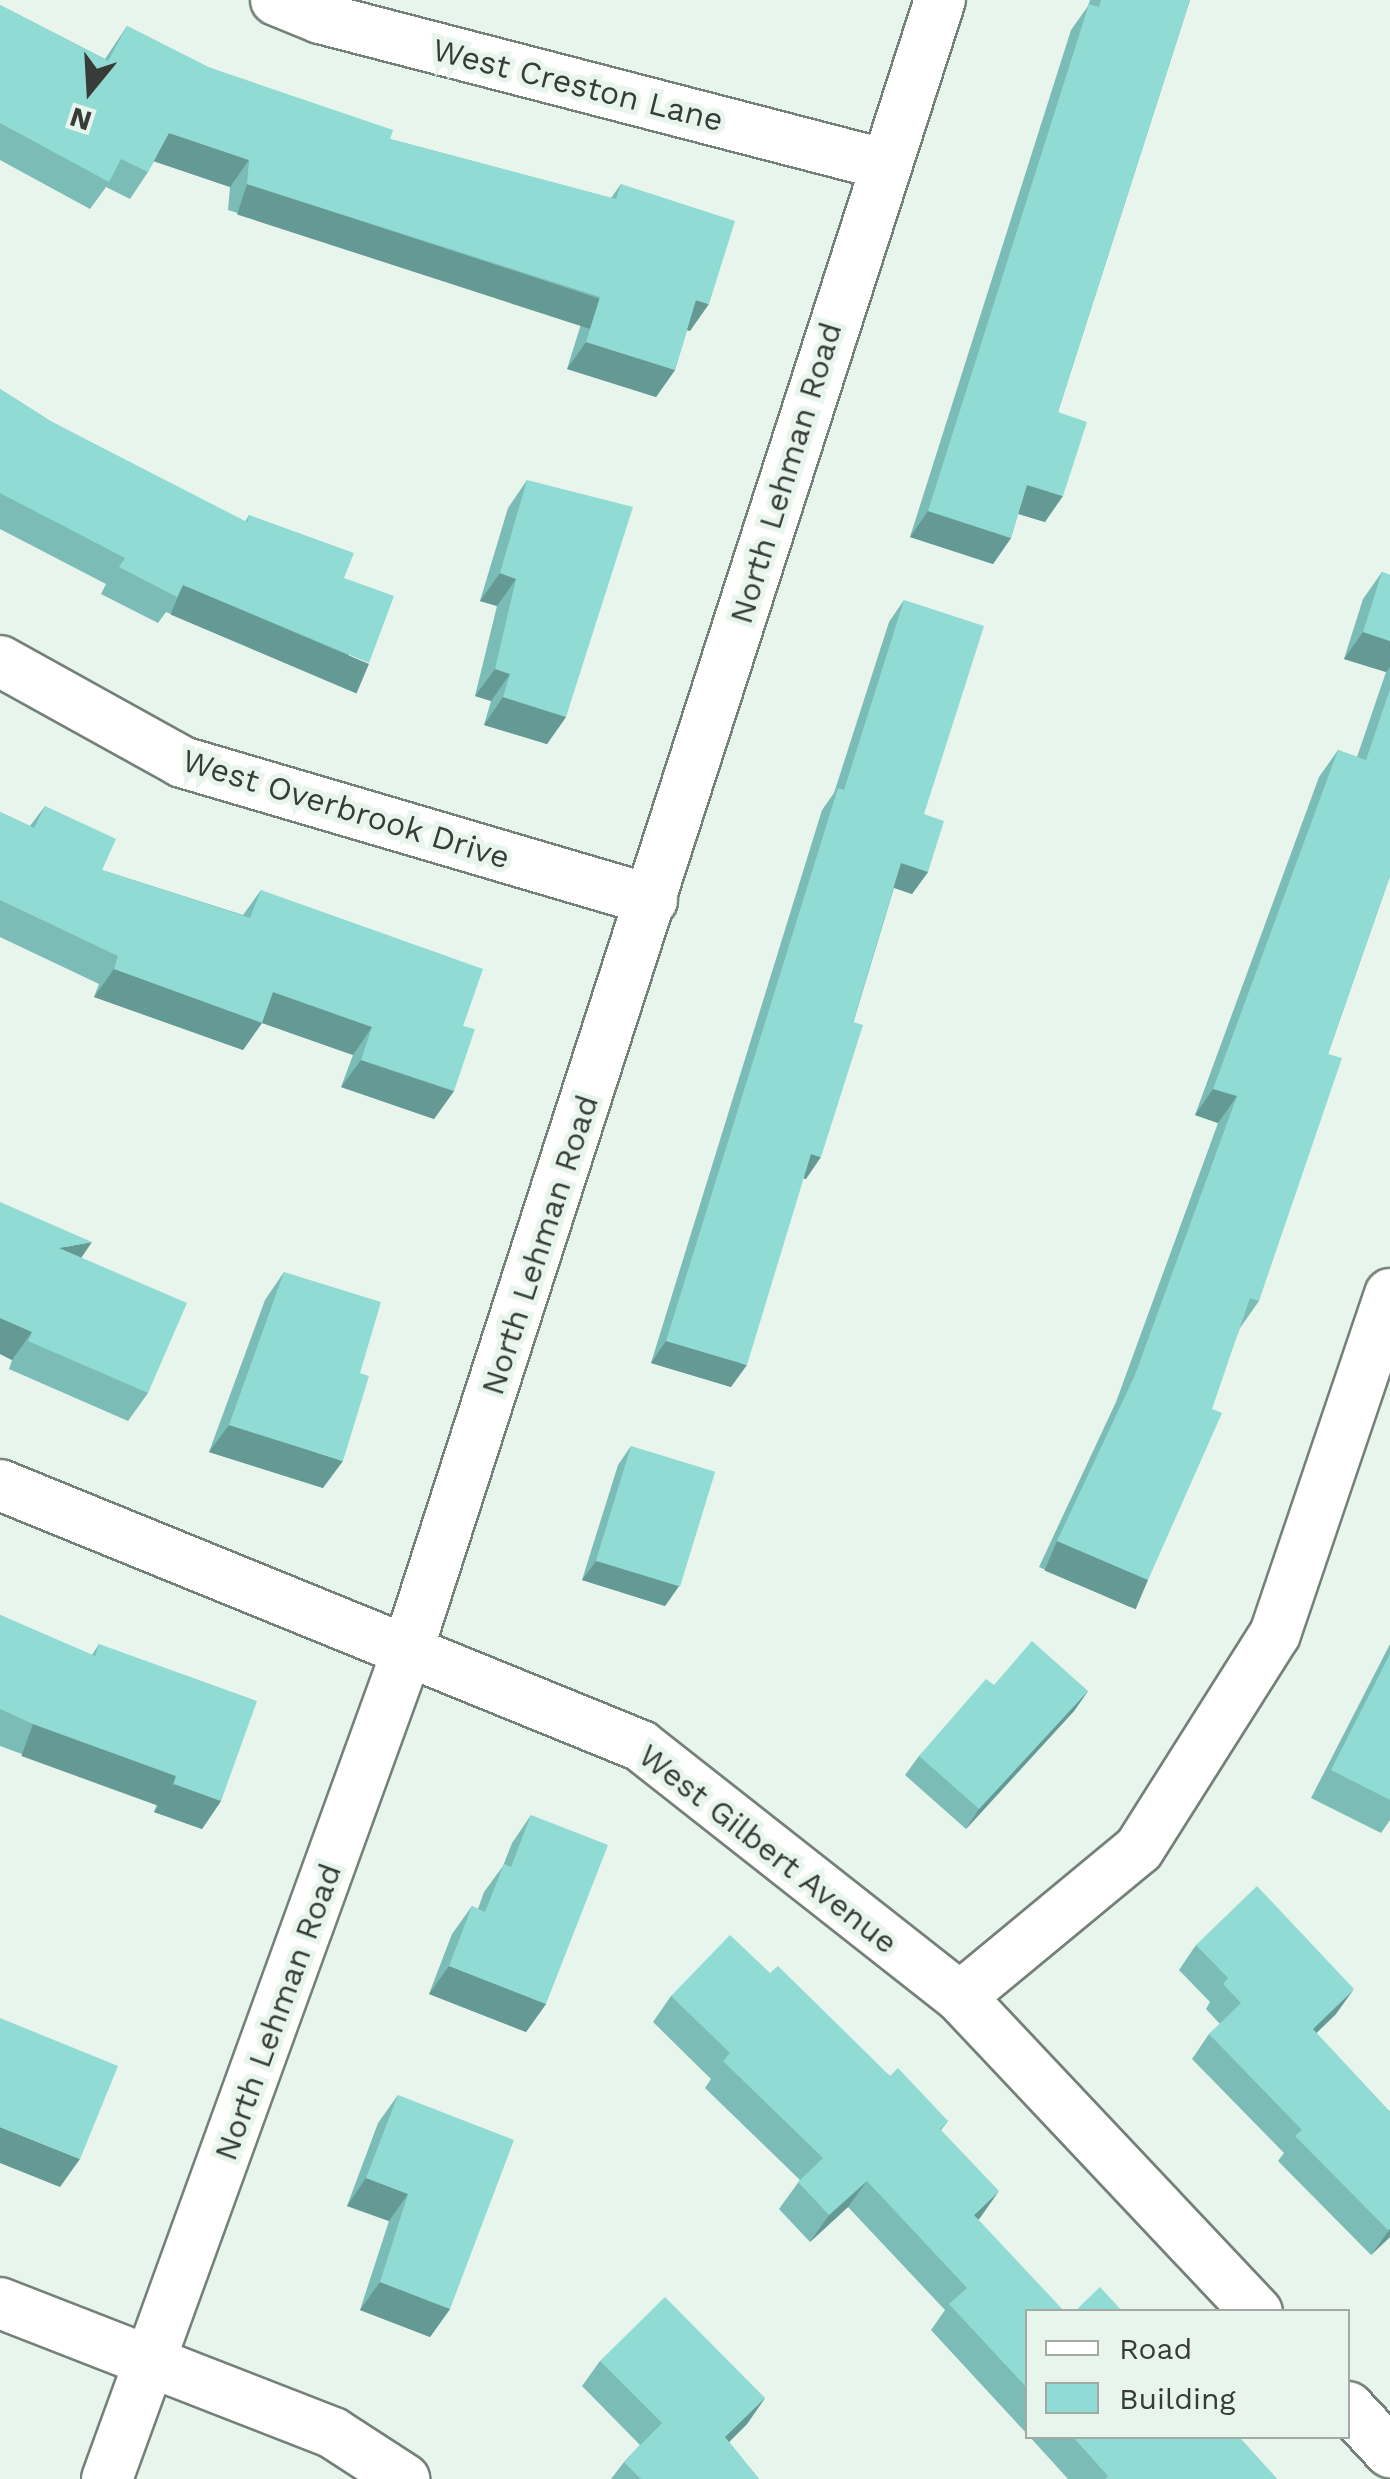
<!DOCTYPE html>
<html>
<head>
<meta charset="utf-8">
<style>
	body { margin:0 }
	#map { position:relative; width:1390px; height:2479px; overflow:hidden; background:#e8f5ec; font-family:"Work Sans",sans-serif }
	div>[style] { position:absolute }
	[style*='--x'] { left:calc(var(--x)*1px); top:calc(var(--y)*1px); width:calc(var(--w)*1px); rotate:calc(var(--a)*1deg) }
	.roads { filter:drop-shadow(2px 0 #748179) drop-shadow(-2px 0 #748179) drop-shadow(0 2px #748179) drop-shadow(0 -2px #748179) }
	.minor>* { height:50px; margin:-25px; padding:0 25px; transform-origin:25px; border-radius:25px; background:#fff }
	.wall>* { inset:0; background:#7cbcb6 }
	.shaded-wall>* { inset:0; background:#659994; transform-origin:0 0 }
	.building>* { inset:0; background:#90dbd4; transform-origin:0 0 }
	span { translate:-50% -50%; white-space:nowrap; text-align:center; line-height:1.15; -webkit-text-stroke:10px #e8f5ec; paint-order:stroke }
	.street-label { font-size:32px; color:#373c39 }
	.legend { position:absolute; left:1025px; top:2309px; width:325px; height:130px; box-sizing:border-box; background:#e8f5ec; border:2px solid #a1aba4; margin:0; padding:12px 18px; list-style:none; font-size:30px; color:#373c39 }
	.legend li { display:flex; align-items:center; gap:20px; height:50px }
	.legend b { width:50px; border:2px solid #a1aba4 }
	.north { position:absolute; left:40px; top:40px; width:100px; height:100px; -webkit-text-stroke:8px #e8f5ec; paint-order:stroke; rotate:198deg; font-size:28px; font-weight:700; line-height:40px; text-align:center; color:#373c39 }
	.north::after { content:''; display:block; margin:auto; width:35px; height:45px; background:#373c39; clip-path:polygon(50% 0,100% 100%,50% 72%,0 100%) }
</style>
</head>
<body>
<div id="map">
	<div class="roads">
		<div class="minor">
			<div style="--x:276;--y:0;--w:48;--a:22.2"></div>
			<div style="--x:320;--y:18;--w:582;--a:14.54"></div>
			<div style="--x:0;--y:661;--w:208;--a:29"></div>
			<div style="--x:182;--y:762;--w:490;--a:16.4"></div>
			<div style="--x:0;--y:1485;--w:692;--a:22.15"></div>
			<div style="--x:641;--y:1746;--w:406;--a:38.2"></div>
			<div style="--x:960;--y:1997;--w:433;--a:46.7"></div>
			<div style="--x:960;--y:1997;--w:232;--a:-39.6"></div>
			<div style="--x:1139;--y:1849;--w:254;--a:-57.7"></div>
			<div style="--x:1275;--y:1634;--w:359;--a:-71.3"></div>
			<div style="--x:0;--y:2303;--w:357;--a:21.3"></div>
			<div style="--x:333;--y:2433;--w:85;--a:32.9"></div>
			<div style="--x:1348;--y:2407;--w:62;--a:47"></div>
			<div style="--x:107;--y:2479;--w:880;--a:-70.06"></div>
			<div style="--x:407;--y:1652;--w:1736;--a:-72.12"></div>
		</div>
	</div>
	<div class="wall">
		<div style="clip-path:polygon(1090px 0,1190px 0,1058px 412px,1045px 522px,1018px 514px,1011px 538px,993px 564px,910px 537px,1071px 30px,1088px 6px)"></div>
		<div style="clip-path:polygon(0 5px,105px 59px,127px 26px,208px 67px,390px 139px,611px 198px,621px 184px,690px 331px,687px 330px,675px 370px,656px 397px,567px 369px,581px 324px,228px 210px,230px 187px,154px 161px,148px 172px,130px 199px,106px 187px,90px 209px,0 160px)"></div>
		<div style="clip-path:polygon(0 389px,52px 422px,245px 522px,249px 515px,344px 578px,351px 690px,166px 612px,158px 623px,101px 594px,106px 584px,0 529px)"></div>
		<div style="clip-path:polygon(527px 480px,566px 717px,547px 744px,484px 725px,491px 701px,475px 696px,497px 606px,480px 601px,508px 508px)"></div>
		<div style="clip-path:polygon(1382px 572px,1390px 575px,1390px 876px,1328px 1054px,1259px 1301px,1240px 1328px,1130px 1607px,1039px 1567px,1116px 1402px,1218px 1123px,1195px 1115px,1319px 777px,1338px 750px,1357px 757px,1386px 672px,1344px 659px,1363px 599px)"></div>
		<div style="clip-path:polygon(904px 600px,928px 872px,912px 894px,894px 888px,806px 1179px,803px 1178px,731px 1387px,651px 1363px,822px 810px,834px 793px,889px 622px)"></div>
		<div style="clip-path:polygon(45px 806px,102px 870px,243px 915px,261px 890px,463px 1026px,454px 1091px,434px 1119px,341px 1087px,353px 1055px,262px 1023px,243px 1050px,94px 997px,99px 984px,0 937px,0 812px,30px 826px)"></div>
		<div style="clip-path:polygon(0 1202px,82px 1258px,148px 1393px,128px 1421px,9px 1369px,12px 1360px,0 1354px)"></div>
		<div style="clip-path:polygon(284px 1272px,323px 1488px,209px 1452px,265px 1300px)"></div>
		<div style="clip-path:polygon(631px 1446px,679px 1586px,665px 1606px,582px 1580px,618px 1465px)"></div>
		<div style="clip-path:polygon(0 1615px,92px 1655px,99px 1644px,221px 1801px,202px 1829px,154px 1812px,157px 1804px,0 1746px)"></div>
		<div style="clip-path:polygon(1390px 1644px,1390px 1820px,1381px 1833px,1311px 1798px)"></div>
		<div style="clip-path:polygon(994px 1685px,1088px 1691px,1074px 1711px,966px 1829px,905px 1775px,919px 1756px)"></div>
		<div style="clip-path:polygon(531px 1815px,546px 2004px,526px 2032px,429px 1994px,452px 1934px,472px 1906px,478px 1909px,484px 1892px,503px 1866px,512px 1843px)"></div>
		<div style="clip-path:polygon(1196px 1945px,1336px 2014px,1316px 2033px,1390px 2112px,1390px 2237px,1371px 2255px,1278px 2161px,1284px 2153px,1192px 2059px,1209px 2034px,1220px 2024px,1206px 2009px,1210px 2002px,1179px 1970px)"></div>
		<div style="clip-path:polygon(770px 1973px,890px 2076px,948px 2121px,941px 2130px,978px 2219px,1028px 2312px,1028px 2435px,931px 2330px,945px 2310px,848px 2207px,810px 2242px,779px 2209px,800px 2180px,705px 2088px,711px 2079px,653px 2022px,671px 1996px)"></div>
		<div style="clip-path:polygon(398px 2095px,450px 2309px,430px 2337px,360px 2310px,389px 2221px,347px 2206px,378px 2123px)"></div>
		<div style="clip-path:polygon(600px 2361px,765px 2398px,747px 2424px,729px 2442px,759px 2479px,611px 2479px,624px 2462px,640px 2445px,582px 2386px)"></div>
		<div style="clip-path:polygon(1029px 2436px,1238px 2436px,1277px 2479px,1068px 2479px)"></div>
	</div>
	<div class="shaded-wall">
		<div style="clip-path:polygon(169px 133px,249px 160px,230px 187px,150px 160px)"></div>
		<div style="left:247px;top:184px;width:371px;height:32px;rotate:18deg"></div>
		<div style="clip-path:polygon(696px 300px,709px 304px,690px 331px,677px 327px)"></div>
		<div style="clip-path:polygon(586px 342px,675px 370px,656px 397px,567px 369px)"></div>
		<div style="clip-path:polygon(1027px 485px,1063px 496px,1045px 522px,1009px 511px)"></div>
		<div style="clip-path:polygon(928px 511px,1011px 538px,993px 564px,910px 537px)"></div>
		<div style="clip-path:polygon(500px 573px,516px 579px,497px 606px,480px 601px)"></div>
		<div style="left:183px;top:585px;width:202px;height:32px;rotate:23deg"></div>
		<div style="clip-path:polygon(1363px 632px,1390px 641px,1390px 667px,1386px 672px,1344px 659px)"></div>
		<div style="clip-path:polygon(495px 669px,510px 674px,491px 701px,475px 696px)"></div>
		<div style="clip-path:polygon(503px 697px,566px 717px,547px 744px,484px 725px)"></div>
		<div style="clip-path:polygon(901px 863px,928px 872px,912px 894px,886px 885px)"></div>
		<div style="clip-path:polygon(114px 969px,273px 992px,372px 1027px,353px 1055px,262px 1023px,243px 1050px,94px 997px)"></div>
		<div style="clip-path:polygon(361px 1060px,454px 1091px,434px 1119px,341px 1087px)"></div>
		<div style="clip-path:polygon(1213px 1089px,1237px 1096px,1218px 1123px,1195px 1115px)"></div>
		<div style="clip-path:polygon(811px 1154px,821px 1157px,806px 1179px,795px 1176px)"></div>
		<div style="clip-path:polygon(92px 1242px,73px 1270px,59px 1248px)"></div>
		<div style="clip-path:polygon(0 1318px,32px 1332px,12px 1360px,0 1354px)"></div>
		<div style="clip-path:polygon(666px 1341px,747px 1365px,731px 1387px,651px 1363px)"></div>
		<div style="clip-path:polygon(229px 1425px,343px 1461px,323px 1488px,209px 1452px)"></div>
		<div style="left:1057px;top:1541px;width:99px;height:32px;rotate:23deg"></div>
		<div style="clip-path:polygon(596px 1561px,679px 1586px,665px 1606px,582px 1580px)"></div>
		<div style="clip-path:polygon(1088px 1691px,1074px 1711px,966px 1829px,979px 1809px)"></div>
		<div style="left:33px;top:1724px;width:152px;height:34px;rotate:20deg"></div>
		<div style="clip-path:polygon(174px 1784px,221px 1801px,202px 1829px,154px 1812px)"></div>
		<div style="clip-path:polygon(449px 1966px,546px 2004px,526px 2032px,429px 1994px)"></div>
		<div style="clip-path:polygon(1354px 1989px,1336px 2014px,1295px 2054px,1313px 2029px)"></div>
		<div style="clip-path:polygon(0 2127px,80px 2159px,60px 2187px,0 2163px)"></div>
		<div style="clip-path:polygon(366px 2178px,408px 2194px,389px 2221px,347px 2206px)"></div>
		<div style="clip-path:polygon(867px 2181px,848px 2207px,810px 2242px,829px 2215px)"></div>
		<div style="clip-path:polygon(999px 2191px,980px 2218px,955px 2241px,974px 2215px)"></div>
		<div style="clip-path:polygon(1390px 2229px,1390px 2237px,1371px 2255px)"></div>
		<div style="clip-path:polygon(380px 2282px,450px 2309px,430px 2337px,360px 2310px)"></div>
		<div style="clip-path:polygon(765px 2398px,747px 2424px,708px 2463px,725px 2437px)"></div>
	</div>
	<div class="building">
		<div style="clip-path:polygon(1101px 0,1190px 0,1058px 412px,1087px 422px,1063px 496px,1027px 485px,1011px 538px,928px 511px,1089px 4px,1099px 7px)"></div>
		<div style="clip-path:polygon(0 5px,108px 61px,127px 26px,208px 67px,393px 130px,390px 139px,616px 199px,621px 184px,735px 221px,709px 304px,696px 300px,675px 370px,586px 342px,600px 297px,247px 184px,249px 160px,169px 133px,148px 172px,121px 159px,109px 182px,0 123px)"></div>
		<div style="clip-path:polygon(0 389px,52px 422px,247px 522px,249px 515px,354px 553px,344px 578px,394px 596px,369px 663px,183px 585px,177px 597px,119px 567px,125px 558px,0 493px)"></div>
		<div style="clip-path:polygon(527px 480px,633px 507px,566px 717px,503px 697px,510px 674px,495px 669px,516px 579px,500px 573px)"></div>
		<div style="clip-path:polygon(1382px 572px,1390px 575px,1390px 641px,1363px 632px)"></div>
		<div style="clip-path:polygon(904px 600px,984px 626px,924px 814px,944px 821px,928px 872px,901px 863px,853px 1022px,863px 1025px,821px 1157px,811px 1154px,747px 1365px,666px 1341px,838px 788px,844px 790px)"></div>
		<div style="clip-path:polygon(1390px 689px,1390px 876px,1328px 1054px,1342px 1058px,1259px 1301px,1250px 1298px,1212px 1409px,1222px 1413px,1148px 1580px,1057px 1541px,1135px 1375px,1237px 1096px,1213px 1089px,1338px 750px,1366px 760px)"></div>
		<div style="clip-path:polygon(45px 806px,116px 839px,102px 870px,250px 918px,261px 890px,483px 969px,463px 1026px,475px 1029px,454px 1091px,361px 1060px,372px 1027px,273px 992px,262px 1023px,114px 969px,118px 956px,0 900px,0 812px,34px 828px)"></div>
		<div style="clip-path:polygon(0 1202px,92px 1242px,59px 1248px,187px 1303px,148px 1393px,28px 1341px,32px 1332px,0 1318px)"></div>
		<div style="clip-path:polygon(284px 1272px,381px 1302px,360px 1373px,369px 1376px,343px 1461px,229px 1425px)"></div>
		<div style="left:631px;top:1446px;width:88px;height:120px;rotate:17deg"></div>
		<div style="clip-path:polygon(0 1615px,95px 1656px,99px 1644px,257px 1701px,221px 1801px,174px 1784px,176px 1776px,33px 1724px,0 1709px)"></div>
		<div style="clip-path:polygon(1032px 1641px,1088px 1691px,979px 1809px,919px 1756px,986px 1679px,994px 1685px)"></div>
		<div style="clip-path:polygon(1390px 1654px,1390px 1800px,1331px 1770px)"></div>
		<div style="clip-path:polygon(531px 1815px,608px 1845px,546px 2004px,449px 1966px,472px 1906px,485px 1912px,504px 1864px,511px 1867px)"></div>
		<div style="clip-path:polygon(1257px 1886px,1354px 1989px,1313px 2029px,1390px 2112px,1390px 2229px,1388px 2230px,1295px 2136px,1302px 2130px,1209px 2034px,1241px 2003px,1223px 1984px,1228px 1978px,1196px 1945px)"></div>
		<div style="clip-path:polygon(730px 1935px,770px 1973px,778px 1966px,890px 2076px,898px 2068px,948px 2121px,940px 2129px,999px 2191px,974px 2215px,1065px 2312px,1028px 2312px,1028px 2389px,949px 2304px,967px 2288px,867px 2181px,829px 2215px,798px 2182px,823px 2158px,723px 2061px,730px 2053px,671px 1996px)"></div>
		<div style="clip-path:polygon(0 2018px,118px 2066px,80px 2159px,0 2127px)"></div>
		<div style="clip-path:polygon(398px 2095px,514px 2140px,450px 2309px,380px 2282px,408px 2194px,366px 2178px)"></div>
		<div style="clip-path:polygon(1100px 2287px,1123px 2312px,1074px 2312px)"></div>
		<div style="clip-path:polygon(665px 2297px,765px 2398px,725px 2437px,759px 2479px,641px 2479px,624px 2462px,662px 2423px,600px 2361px)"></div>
		<div style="clip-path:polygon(1072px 2436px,1238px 2436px,1277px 2479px,1105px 2479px,1108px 2476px)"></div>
	</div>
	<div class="street-label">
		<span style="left:578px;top:85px;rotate:14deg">West Creston Lane</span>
		<span style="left:786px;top:473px;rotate:-73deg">North Lehman Road</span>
		<span style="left:346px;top:809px;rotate:17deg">West Overbrook Drive</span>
		<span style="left:540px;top:1245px;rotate:-72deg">North Lehman Road</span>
		<span style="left:768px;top:1849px;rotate:38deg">West Gilbert Avenue</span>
		<span style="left:278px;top:2012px;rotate:-70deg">North Lehman Road</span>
	</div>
	<ul class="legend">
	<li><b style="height:12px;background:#fff"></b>Road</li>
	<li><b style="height:28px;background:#90dbd4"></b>Building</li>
	</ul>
	<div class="north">N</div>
</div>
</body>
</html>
